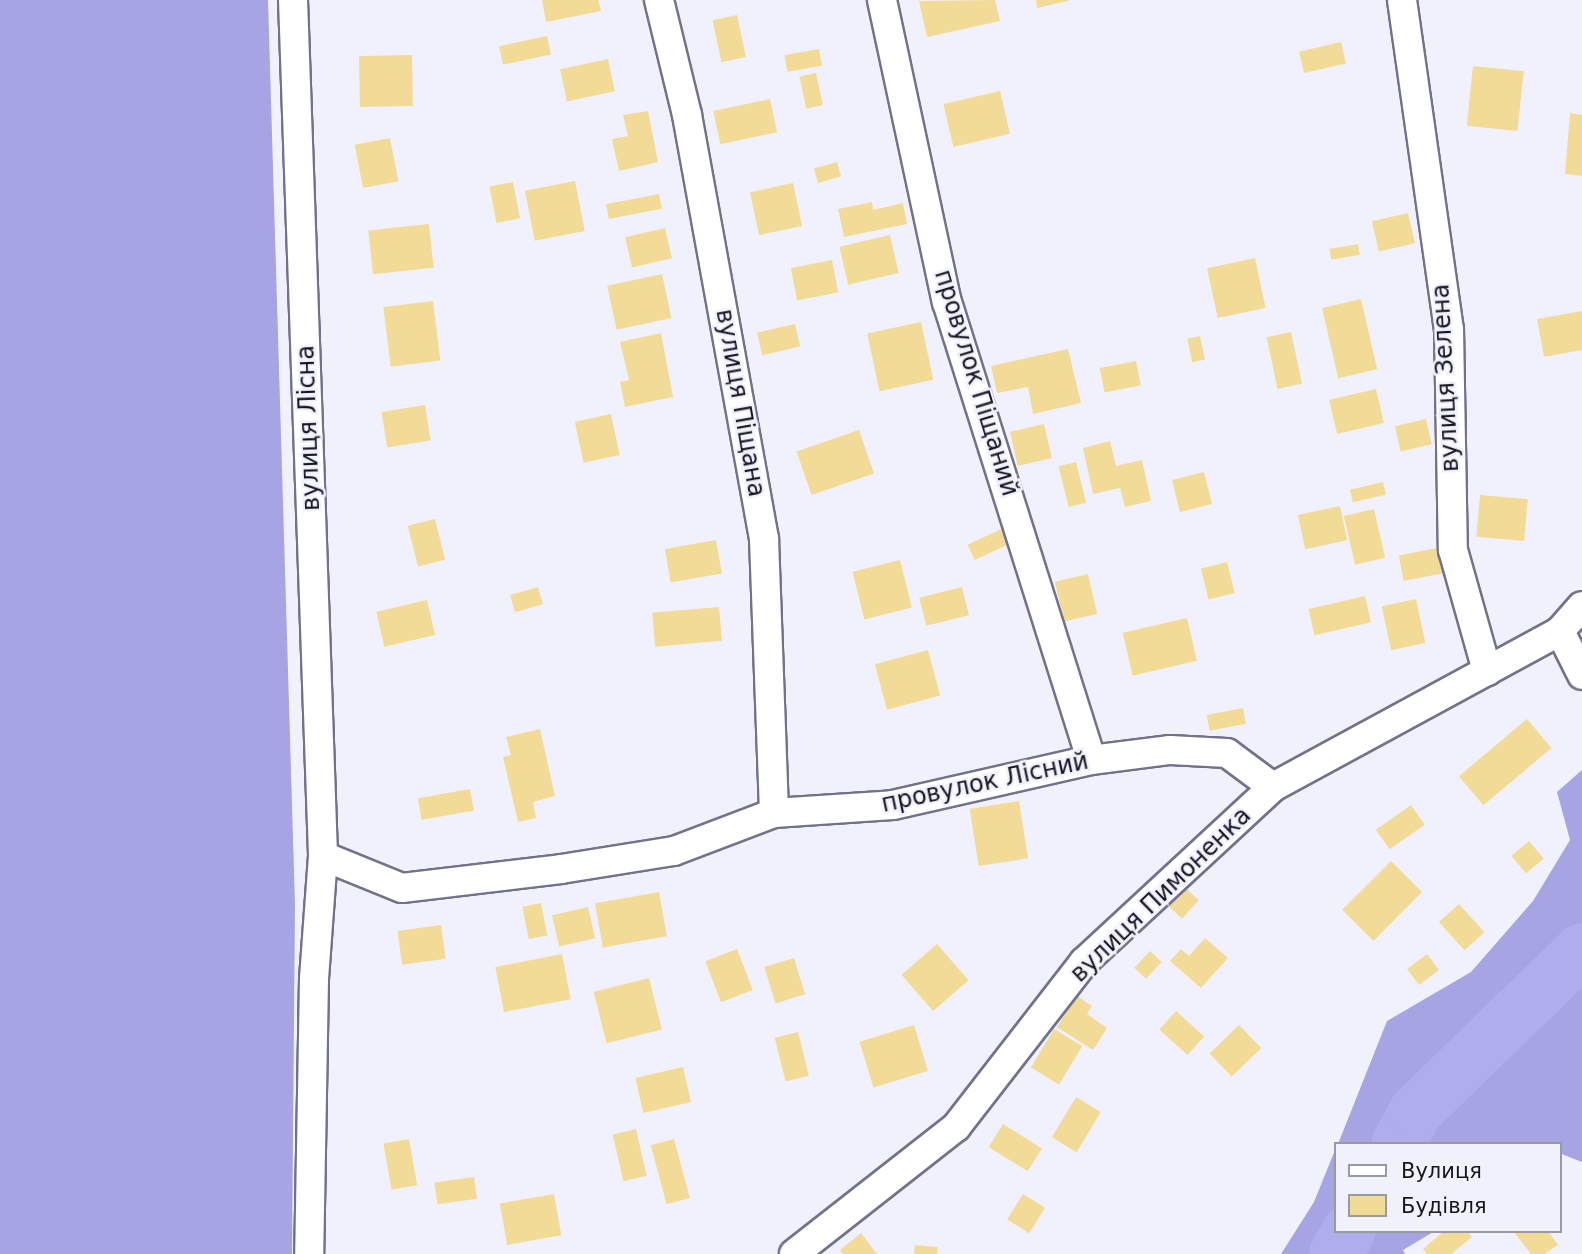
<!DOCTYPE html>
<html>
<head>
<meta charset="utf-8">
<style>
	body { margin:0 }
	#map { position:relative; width:1582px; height:1254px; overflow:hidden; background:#f1f1fe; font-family:"DejaVu Sans",sans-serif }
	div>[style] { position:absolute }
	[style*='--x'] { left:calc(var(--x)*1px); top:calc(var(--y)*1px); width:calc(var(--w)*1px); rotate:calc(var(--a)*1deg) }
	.forest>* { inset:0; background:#a6a4e2 }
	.river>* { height:54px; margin:-27px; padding:0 27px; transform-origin:27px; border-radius:27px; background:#afadec }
	.building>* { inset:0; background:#f2db97; transform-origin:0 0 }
	.roads { filter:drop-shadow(2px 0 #72728d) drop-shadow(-2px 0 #72728d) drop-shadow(0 2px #72728d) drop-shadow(0 -2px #72728d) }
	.minor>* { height:28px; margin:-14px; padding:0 14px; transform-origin:14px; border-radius:14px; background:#fff }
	span { translate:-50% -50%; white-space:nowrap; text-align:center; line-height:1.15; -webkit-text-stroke:5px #f1f1fe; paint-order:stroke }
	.street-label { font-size:24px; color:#161520 }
	.legend { position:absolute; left:1334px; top:1142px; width:228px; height:91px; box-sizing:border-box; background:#f1f1fe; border:2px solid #9999a5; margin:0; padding:9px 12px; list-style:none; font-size:21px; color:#161520 }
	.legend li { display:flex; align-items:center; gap:14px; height:35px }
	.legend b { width:35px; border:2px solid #9999a5 }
</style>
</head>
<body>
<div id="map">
	<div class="forest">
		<div style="clip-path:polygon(0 0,268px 0,295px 905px,292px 1254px,0 1254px)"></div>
		<div style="clip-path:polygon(1582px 770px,1582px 1162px,1559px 1153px,1559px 1144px,1338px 1144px,1387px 1021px,1471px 972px,1533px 901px,1570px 840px,1557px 792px)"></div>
		<div style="clip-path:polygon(1335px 1150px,1335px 1231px,1435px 1231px,1403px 1250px,1405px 1254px,1281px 1254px,1314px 1202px)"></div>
	</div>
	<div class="river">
		<div style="--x:1398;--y:1144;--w:38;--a:-61"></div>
		<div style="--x:1416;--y:1111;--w:231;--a:-44.1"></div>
		<div style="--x:1336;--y:1254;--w:26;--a:-61"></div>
	</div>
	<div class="building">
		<div style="clip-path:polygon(542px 0,598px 0,601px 11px,546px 22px)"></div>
		<div style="clip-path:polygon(995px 0,1000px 21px,927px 37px,919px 1px)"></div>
		<div style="clip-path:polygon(1036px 0,1068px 0,1068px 1px,1037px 8px)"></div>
		<div style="left:737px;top:15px;width:43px;height:25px;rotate:78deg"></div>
		<div style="left:547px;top:36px;width:19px;height:49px;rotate:78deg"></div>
		<div style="left:1341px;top:42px;width:22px;height:43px;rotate:77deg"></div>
		<div style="left:819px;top:49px;width:17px;height:35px;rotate:80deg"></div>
		<div style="left:412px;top:55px;width:51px;height:53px;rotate:89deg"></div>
		<div style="left:608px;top:59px;width:33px;height:49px;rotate:78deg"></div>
		<div style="left:1473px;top:66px;width:51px;height:60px;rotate:6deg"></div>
		<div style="left:816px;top:73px;width:33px;height:17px;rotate:78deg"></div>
		<div style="left:1000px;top:91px;width:44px;height:58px;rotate:77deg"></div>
		<div style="left:770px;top:99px;width:34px;height:58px;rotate:78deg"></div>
		<div style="clip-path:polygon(648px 111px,658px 162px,619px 171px,612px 139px,628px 136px,623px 115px)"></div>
		<div style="clip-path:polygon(1570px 113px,1582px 115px,1582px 176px,1565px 174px)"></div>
		<div style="left:390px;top:138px;width:44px;height:36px;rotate:79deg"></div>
		<div style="left:837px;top:162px;width:15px;height:24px;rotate:74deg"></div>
		<div style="left:575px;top:181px;width:51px;height:51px;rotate:79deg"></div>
		<div style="left:513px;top:182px;width:37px;height:24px;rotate:79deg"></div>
		<div style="left:793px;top:183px;width:44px;height:44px;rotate:78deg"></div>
		<div style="left:659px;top:194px;width:15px;height:54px;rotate:79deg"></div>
		<div style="clip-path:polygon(872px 202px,873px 210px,903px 203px,907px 224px,844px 237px,838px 209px)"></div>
		<div style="left:1408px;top:213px;width:31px;height:37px;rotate:77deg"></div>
		<div style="left:429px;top:224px;width:44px;height:61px;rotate:84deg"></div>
		<div style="left:665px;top:228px;width:31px;height:41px;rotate:77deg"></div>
		<div style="left:890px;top:235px;width:39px;height:52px;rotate:77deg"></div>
		<div style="left:1358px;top:244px;width:11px;height:29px;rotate:80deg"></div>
		<div style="left:1255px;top:258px;width:51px;height:49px;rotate:78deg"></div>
		<div style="left:832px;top:260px;width:33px;height:42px;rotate:79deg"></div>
		<div style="left:662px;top:274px;width:45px;height:56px;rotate:78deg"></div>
		<div style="left:1361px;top:299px;width:72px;height:40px;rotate:77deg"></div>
		<div style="left:433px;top:301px;width:60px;height:50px;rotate:83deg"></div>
		<div style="clip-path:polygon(1582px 311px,1582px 350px,1544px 357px,1537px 319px)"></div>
		<div style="left:921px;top:322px;width:59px;height:55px;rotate:78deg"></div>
		<div style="left:795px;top:324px;width:23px;height:39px;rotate:77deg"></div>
		<div style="left:1291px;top:332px;width:53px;height:25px;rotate:78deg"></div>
		<div style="clip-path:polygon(661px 333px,673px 397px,625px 407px,620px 382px,629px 380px,620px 342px)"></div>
		<div style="left:1200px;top:336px;width:24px;height:13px;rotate:78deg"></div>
		<div style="clip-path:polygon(1068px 349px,1081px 403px,1033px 414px,1028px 387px,997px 393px,991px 366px)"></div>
		<div style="left:1136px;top:361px;width:25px;height:37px;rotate:79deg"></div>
		<div style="left:1376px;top:389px;width:35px;height:48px;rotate:77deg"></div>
		<div style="left:425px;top:405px;width:36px;height:44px;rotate:81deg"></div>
		<div style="left:611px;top:414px;width:42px;height:37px;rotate:78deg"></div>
		<div style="left:1426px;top:419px;width:26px;height:32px;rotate:77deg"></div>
		<div style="left:1044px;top:424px;width:35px;height:35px;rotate:77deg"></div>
		<div style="left:859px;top:430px;width:46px;height:66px;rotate:71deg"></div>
		<div style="clip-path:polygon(1110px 441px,1116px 466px,1142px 460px,1151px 501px,1125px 507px,1120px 488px,1093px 494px,1083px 448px)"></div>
		<div style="left:1076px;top:462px;width:42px;height:18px;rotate:76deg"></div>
		<div style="left:1204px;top:472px;width:33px;height:33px;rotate:76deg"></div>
		<div style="left:1383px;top:482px;width:13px;height:34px;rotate:77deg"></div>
		<div style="left:1480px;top:495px;width:48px;height:42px;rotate:5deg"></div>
		<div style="left:1340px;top:506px;width:35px;height:43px;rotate:78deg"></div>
		<div style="left:1374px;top:509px;width:50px;height:31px;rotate:77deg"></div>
		<div style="left:435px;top:519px;width:42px;height:28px;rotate:76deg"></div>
		<div style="left:1001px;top:529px;width:17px;height:37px;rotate:65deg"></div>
		<div style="left:716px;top:540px;width:34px;height:52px;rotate:80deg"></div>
		<div style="left:1437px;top:548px;width:26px;height:39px;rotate:79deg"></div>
		<div style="left:900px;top:560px;width:49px;height:49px;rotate:76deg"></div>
		<div style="left:1227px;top:562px;width:32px;height:27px;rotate:76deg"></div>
		<div style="left:1088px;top:574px;width:41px;height:34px;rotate:77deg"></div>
		<div style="left:538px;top:587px;width:18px;height:29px;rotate:74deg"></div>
		<div style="left:962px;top:587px;width:29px;height:44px;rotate:76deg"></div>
		<div style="left:1365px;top:596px;width:27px;height:58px;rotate:77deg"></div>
		<div style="left:1416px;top:599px;width:45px;height:35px;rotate:78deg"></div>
		<div style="left:427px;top:600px;width:36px;height:52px;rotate:77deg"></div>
		<div style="left:719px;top:607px;width:34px;height:67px;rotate:85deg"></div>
		<div style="left:1187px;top:618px;width:44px;height:66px;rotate:77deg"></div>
		<div style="left:928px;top:650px;width:47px;height:55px;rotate:75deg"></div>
		<div style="left:1243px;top:708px;width:16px;height:37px;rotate:79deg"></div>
		<div style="left:1527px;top:719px;width:38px;height:89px;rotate:50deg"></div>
		<div style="clip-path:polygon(540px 729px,555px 796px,533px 802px,536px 818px,518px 822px,503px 757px,511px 755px,506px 737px)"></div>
		<div style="left:470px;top:789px;width:22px;height:53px;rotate:80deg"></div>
		<div style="left:1019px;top:801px;width:58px;height:50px;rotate:81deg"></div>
		<div style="left:1411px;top:805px;width:24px;height:43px;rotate:55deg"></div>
		<div style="left:1529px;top:841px;width:23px;height:23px;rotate:50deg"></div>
		<div style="left:1391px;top:861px;width:44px;height:69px;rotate:45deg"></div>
		<div style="left:1181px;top:884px;width:24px;height:25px;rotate:42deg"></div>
		<div style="left:659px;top:892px;width:45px;height:65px;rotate:80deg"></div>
		<div style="left:541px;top:903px;width:33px;height:19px;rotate:79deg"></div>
		<div style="left:1459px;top:904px;width:38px;height:27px;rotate:48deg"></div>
		<div style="left:588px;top:907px;width:32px;height:37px;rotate:77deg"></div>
		<div style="left:441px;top:925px;width:34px;height:44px;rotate:82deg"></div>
		<div style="clip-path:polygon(1205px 938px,1228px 958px,1201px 988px,1170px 961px,1181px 949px,1189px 956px)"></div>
		<div style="left:937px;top:944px;width:48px;height:47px;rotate:49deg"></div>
		<div style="left:737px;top:949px;width:44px;height:34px;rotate:69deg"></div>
		<div style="left:1150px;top:951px;width:16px;height:23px;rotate:43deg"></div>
		<div style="left:562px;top:954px;width:46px;height:68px;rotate:79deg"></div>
		<div style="left:1427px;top:954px;width:20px;height:25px;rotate:53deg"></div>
		<div style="left:794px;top:958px;width:38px;height:31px;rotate:73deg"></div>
		<div style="left:649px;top:978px;width:53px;height:57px;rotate:76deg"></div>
		<div style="clip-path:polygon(1077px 996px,1092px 1006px,1087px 1014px,1107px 1028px,1093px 1050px,1057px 1027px)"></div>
		<div style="left:1176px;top:1011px;width:38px;height:25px;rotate:42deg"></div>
		<div style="left:914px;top:1025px;width:48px;height:57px;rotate:73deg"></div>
		<div style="left:1239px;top:1025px;width:32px;height:41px;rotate:46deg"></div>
		<div style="left:1054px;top:1029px;width:33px;height:45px;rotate:31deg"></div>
		<div style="left:798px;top:1032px;width:45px;height:24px;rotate:76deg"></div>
		<div style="left:683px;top:1067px;width:36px;height:49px;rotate:77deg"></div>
		<div style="left:1076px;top:1097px;width:29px;height:47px;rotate:31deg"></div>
		<div style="left:1003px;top:1124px;width:46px;height:27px;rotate:32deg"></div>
		<div style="left:636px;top:1129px;width:48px;height:24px;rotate:77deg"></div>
		<div style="left:409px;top:1139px;width:47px;height:26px;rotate:80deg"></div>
		<div style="left:674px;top:1139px;width:61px;height:24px;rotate:75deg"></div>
		<div style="left:474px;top:1177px;width:22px;height:40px;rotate:82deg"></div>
		<div style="left:554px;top:1194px;width:42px;height:55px;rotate:80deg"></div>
		<div style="left:1023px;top:1194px;width:26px;height:30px;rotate:32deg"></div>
		<div style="clip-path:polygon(1444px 1231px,1467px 1231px,1472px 1237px,1451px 1254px,1427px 1254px,1423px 1249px)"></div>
		<div style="clip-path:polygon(1513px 1231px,1548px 1231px,1558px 1245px,1544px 1254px,1531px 1254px)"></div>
		<div style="clip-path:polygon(861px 1233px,877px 1254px,843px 1254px,840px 1250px)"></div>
		<div style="clip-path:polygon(915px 1245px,938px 1247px,937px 1254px,914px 1254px)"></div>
	</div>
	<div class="roads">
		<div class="minor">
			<div style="--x:293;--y:0;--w:857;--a:87.99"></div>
			<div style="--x:323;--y:856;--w:123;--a:94.2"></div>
			<div style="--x:314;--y:979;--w:275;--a:91"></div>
			<div style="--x:659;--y:0;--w:118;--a:76.3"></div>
			<div style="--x:687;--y:115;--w:431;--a:79.7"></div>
			<div style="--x:764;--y:539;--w:274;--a:87.9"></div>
			<div style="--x:882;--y:0;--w:309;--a:77.9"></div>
			<div style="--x:947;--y:302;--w:480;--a:72.5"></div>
			<div style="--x:1402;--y:0;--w:332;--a:81.9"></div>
			<div style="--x:1449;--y:329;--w:221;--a:89"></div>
			<div style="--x:1453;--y:550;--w:126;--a:74.3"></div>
			<div style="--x:1560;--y:631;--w:49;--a:63.4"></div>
			<div style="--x:323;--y:856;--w:85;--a:22.1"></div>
			<div style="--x:402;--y:888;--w:160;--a:-6.8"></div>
			<div style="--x:561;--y:869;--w:114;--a:-9.1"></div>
			<div style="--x:674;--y:851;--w:107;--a:-20.8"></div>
			<div style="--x:774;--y:813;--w:119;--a:-3.8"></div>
			<div style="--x:893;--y:805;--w:203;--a:-12.8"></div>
			<div style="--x:1091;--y:760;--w:80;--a:-7.2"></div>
			<div style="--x:1170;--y:750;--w:57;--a:3"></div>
			<div style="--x:1227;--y:753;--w:57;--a:36.5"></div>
			<div style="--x:794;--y:1254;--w:206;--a:-38.1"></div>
			<div style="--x:956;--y:1127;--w:209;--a:-52.2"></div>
			<div style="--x:1084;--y:962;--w:258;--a:-42.8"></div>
			<div style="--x:1273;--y:787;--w:327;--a:-28.5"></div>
			<div style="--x:1560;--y:631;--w:33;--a:-49"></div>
		</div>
	</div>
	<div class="street-label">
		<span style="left:1446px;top:378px;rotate:-93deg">вулиця Зелена</span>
		<span style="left:976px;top:383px;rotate:73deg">провулок Піщаний</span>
		<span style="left:740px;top:403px;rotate:80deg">вулиця Піщана</span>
		<span style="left:309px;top:428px;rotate:-92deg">вулиця Лісна</span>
		<span style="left:985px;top:783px;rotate:-12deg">провулок Лісний</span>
		<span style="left:1161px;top:895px;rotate:-44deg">вулиця Пимоненка</span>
	</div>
	<ul class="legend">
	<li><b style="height:9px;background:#fff"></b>Вулиця</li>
	<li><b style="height:19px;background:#f2db97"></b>Будівля</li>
	</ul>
</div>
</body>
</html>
